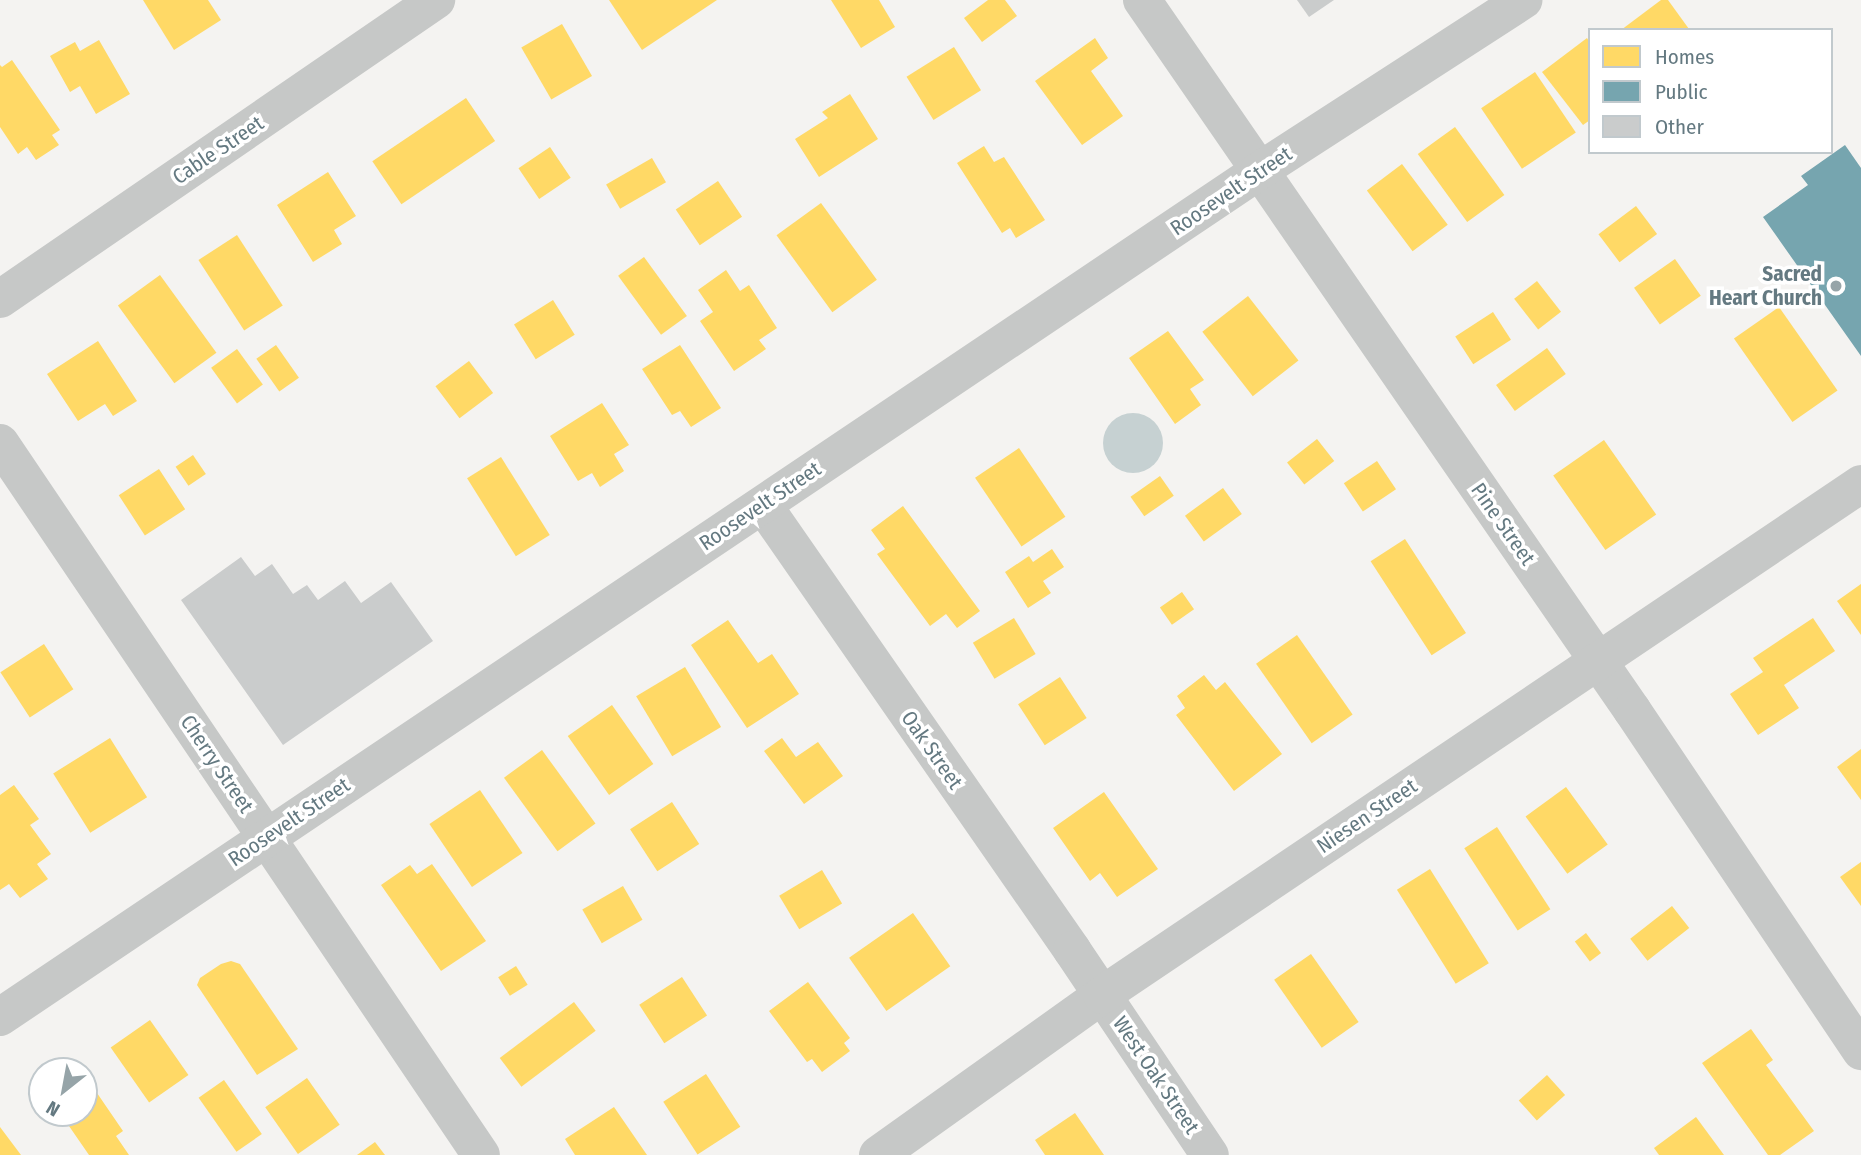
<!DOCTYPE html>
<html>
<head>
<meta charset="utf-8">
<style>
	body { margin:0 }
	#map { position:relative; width:1861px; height:1155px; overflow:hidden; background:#f4f3f1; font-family:"Fira Sans Condensed",sans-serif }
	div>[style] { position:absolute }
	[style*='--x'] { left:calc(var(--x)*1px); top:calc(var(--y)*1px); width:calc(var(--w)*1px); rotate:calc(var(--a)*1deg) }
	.water>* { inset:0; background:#c6d1d2 }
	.round { border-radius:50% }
	.homes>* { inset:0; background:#ffd966; transform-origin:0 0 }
	.public>* { inset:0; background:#76a5af }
	.building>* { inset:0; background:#cacccc }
	.minor>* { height:38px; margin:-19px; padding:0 19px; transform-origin:19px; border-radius:19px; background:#c6c8c7 }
	.dots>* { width:19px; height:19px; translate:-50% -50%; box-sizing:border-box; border:4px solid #fff; border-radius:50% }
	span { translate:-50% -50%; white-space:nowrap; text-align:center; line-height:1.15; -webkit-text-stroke:7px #fff; paint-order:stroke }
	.street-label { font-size:21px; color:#647981 }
	.poi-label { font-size:21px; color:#647981; font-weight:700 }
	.right { translate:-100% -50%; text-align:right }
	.legend { position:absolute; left:1588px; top:28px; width:245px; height:126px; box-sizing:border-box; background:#fff; border:2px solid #c1c9cd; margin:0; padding:9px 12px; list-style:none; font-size:21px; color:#647981 }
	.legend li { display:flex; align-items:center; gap:14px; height:35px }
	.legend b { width:35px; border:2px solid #c1c9cd }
	.north { position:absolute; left:28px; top:1057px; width:70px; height:70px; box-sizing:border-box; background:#fff; border:2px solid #c1c9cd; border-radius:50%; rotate:211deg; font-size:19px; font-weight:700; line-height:28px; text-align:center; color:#647981 }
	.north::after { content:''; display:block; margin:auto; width:24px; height:32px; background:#96a4a8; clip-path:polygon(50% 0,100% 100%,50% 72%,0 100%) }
</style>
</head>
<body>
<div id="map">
	<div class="water">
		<div class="round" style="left:1103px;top:413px;width:60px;height:60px"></div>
	</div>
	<div class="homes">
		<div style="clip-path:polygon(143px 0,208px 0,221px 20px,174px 50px)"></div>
		<div style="clip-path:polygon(609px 0,717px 0,642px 50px)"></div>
		<div style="clip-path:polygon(831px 0,879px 0,895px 27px,861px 48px)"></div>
		<div style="clip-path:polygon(988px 0,1005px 0,1017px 16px,982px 42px,964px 18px)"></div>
		<div style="clip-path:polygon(1661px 0,1668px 0,1689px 29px,1621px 30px)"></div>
		<div style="left:562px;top:24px;width:60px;height:47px;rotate:60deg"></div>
		<div style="clip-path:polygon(1095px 38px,1108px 58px,1091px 71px,1123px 116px,1082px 145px,1035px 81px)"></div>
		<div style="clip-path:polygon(1587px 38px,1590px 43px,1590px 120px,1583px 125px,1542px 72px)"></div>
		<div style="clip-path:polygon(99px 40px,130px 94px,96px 114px,80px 86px,70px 92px,50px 56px,75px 42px,80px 51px)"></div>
		<div style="left:954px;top:47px;width:51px;height:56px;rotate:58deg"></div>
		<div style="clip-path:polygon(12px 60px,60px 130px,52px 135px,59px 145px,36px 160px,27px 147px,18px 154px,0 127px,0 65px,2px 67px)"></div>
		<div style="left:1535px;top:72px;width:73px;height:65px;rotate:56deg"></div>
		<div style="clip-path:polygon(850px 94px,878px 139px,819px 177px,795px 139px,828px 118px,822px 112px)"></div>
		<div style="left:466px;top:98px;width:52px;height:113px;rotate:56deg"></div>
		<div style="left:1455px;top:127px;width:84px;height:46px;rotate:54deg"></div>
		<div style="clip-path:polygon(984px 146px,994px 162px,1004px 157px,1045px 220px,1016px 238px,1010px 228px,1002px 233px,957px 163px)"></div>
		<div style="left:550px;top:147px;width:37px;height:38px;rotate:56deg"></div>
		<div style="left:652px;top:158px;width:28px;height:53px;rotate:60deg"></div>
		<div style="left:1402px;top:164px;width:76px;height:44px;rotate:53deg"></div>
		<div style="clip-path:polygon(328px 172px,356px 216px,334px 230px,342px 244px,313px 262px,277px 205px)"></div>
		<div style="left:718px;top:181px;width:43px;height:51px;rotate:56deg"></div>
		<div style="left:821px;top:203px;width:95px;height:55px;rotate:54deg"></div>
		<div style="left:1636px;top:206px;width:35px;height:47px;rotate:53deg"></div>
		<div style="left:237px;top:235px;width:84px;height:46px;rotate:57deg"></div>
		<div style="left:644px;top:257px;width:73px;height:32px;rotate:54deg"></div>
		<div style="left:1675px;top:259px;width:45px;height:50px;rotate:55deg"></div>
		<div style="clip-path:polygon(726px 270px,740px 291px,749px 285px,777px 328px,759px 340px,766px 349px,734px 371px,700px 321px,713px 312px,698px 290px)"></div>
		<div style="left:160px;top:275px;width:96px;height:52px;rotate:54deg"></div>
		<div style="left:1537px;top:281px;width:39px;height:29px;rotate:52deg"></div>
		<div style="left:1248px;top:296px;width:82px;height:58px;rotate:52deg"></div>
		<div style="left:553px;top:300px;width:41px;height:46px;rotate:58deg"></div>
		<div style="left:1779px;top:307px;width:102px;height:55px;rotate:55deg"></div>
		<div style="left:1493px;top:312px;width:33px;height:45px;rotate:57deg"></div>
		<div style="clip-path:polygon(1168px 331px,1204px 380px,1190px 389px,1201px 405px,1175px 424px,1129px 358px)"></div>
		<div style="clip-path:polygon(98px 341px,137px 401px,113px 416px,105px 404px,78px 421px,47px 374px)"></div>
		<div style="left:276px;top:345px;width:40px;height:24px;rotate:55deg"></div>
		<div style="clip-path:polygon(680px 345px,721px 408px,691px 427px,680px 411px,672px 415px,642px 369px)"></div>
		<div style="left:1547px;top:348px;width:32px;height:63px;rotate:54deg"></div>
		<div style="left:237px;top:349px;width:44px;height:32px;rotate:54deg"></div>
		<div style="left:469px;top:361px;width:40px;height:42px;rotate:53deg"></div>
		<div style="clip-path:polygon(602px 403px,629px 445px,614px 454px,624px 471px,600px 487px,592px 473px,578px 481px,550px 436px)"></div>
		<div style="left:1317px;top:439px;width:28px;height:38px;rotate:52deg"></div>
		<div style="left:1604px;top:440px;width:91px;height:62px;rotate:55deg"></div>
		<div style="left:1019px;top:448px;width:83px;height:53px;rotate:56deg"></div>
		<div style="left:193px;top:455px;width:23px;height:21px;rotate:56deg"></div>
		<div style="left:501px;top:457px;width:92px;height:40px;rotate:58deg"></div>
		<div style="left:1377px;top:461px;width:34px;height:40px;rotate:56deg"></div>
		<div style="left:159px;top:469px;width:48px;height:48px;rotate:57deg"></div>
		<div style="left:1160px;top:476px;width:24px;height:36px;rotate:55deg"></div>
		<div style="left:1223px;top:488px;width:32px;height:47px;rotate:54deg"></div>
		<div style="clip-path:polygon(903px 506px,980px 611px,957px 628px,946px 614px,930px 626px,877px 554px,885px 549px,871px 530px)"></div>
		<div style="left:1405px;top:539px;width:112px;height:41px;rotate:57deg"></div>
		<div style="clip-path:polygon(1052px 549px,1064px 567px,1043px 581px,1051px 593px,1028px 608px,1005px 572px,1029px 556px,1033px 562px)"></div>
		<div style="clip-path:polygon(1861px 584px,1861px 635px,1837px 601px)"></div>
		<div style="left:1182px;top:592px;width:21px;height:27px;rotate:55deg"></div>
		<div style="left:1014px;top:618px;width:42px;height:48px;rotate:59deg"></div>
		<div style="clip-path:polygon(1813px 618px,1835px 651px,1784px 685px,1799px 708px,1758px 735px,1730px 694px,1763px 672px,1753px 658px)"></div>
		<div style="clip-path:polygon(728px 620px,758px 663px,772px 654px,799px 694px,747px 728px,691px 645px)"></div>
		<div style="left:1297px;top:635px;width:97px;height:50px;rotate:55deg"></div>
		<div style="left:44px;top:644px;width:54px;height:52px;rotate:57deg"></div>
		<div style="left:685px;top:667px;width:70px;height:57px;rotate:59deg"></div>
		<div style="clip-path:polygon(1204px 675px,1216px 690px,1225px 682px,1282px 754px,1234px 791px,1176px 715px,1185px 708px,1177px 696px)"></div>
		<div style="left:1060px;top:677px;width:49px;height:50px;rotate:57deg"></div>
		<div style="left:612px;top:705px;width:72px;height:54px;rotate:55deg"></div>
		<div style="left:110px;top:738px;width:70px;height:67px;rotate:58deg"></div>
		<div style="clip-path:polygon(782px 738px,796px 757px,818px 742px,843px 776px,804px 804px,764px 751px)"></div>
		<div style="clip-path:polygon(1861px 749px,1861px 800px,1837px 767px)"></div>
		<div style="left:542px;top:750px;width:91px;height:47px;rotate:54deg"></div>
		<div style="clip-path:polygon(14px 785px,39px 819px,30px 825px,51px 854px,37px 864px,48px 879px,20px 898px,9px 884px,0 890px,0 795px)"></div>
		<div style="left:1566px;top:787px;width:71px;height:50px;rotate:54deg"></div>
		<div style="left:480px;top:790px;width:76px;height:61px;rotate:56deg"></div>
		<div style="clip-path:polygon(1104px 792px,1158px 869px,1117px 897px,1100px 873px,1090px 881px,1053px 828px)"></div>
		<div style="left:672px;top:802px;width:50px;height:50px;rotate:57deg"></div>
		<div style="left:1497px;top:827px;width:98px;height:39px;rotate:57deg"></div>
		<div style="clip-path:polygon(1861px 862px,1861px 906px,1840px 877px)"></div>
		<div style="clip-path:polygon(432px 864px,486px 941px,441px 971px,381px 885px,410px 865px,417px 874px)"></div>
		<div style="left:1430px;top:869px;width:111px;height:39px;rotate:58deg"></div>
		<div style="left:822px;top:870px;width:39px;height:50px;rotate:59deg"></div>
		<div style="left:623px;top:886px;width:39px;height:47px;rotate:60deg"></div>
		<div style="left:1672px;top:906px;width:28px;height:53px;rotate:52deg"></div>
		<div style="left:913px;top:913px;width:65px;height:78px;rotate:55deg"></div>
		<div style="left:1586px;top:933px;width:25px;height:14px;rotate:53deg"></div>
		<div style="left:1311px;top:954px;width:83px;height:45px;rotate:55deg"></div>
		<div style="clip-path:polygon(231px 961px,240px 964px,298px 1049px,257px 1075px,197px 985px,200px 978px,221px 964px)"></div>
		<div style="left:516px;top:966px;width:22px;height:21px;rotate:58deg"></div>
		<div style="left:682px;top:977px;width:46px;height:51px;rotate:57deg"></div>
		<div style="clip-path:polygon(808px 982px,850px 1038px,844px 1043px,850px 1051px,822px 1072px,812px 1059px,807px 1062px,769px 1011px)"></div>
		<div style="left:574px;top:1002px;width:36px;height:93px;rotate:53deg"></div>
		<div style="left:150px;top:1020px;width:67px;height:48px;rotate:55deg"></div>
		<div style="clip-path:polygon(1751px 1029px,1773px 1060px,1766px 1065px,1814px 1131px,1780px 1155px,1768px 1155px,1702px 1063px)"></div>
		<div style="clip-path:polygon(84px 1074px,123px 1131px,116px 1136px,129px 1155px,89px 1155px,60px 1113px,84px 1113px)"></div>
		<div style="left:706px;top:1074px;width:63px;height:51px;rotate:57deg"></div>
		<div style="left:1547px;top:1075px;width:27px;height:38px;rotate:48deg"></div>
		<div style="left:307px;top:1078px;width:57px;height:51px;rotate:55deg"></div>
		<div style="left:224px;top:1080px;width:66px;height:31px;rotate:55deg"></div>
		<div style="clip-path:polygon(614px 1107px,647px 1155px,575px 1155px,565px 1139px)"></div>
		<div style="clip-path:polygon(1075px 1113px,1104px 1155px,1045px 1155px,1035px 1140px)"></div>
		<div style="clip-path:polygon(1696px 1117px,1724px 1155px,1659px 1155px,1654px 1148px)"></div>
		<div style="clip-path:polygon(0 1127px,21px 1155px,0 1155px)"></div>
		<div style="clip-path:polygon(375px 1142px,385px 1155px,357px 1155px)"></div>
	</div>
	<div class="public">
		<div style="clip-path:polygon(1845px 145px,1861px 168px,1861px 356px,1763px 217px,1808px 185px,1801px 176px)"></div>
	</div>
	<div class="building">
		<div style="clip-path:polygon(1297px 0,1334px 0,1309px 17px)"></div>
		<div style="clip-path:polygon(241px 557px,255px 576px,272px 564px,293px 594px,307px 585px,318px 600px,345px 581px,361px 603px,391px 582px,433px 641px,283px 745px,181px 600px)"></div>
	</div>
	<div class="minor">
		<div style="--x:1142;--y:0;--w:863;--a:55.39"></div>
		<div style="--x:1632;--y:710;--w:411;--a:56.1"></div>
		<div style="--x:0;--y:299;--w:529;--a:-34.44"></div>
		<div style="--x:0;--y:443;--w:859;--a:55.96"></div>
		<div style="--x:763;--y:505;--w:542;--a:55.22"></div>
		<div style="--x:1072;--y:950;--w:247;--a:56.1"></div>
		<div style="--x:0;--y:1017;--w:1517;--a:-33.9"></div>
		<div style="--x:1259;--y:171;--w:315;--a:-32.9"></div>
		<div style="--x:878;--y:1155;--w:275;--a:-35.5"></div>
		<div style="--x:1102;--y:995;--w:915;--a:-33.95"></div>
	</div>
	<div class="dots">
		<div style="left:1836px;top:286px;background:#96a4a8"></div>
	</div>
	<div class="street-label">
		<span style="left:218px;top:150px;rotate:-34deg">Cable Street</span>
		<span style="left:1231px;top:191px;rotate:-34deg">Roosevelt Street</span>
		<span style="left:760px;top:506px;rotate:-34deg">Roosevelt Street</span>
		<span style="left:1503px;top:524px;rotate:55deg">Pine Street</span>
		<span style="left:932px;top:750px;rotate:55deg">Oak Street</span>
		<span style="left:217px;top:764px;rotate:56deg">Cherry Street</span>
		<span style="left:1367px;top:816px;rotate:-34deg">Niesen Street</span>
		<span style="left:289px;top:822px;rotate:-34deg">Roosevelt Street</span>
		<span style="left:1156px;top:1075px;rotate:56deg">West Oak Street</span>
	</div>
	<div class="poi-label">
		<span class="right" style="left:1822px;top:286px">Sacred<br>Heart Church</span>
	</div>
	<ul class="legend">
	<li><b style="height:19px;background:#ffd966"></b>Homes</li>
	<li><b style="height:19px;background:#76a5af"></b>Public</li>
	<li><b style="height:19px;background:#cacccc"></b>Other</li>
	</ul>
	<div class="north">N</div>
</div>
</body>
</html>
